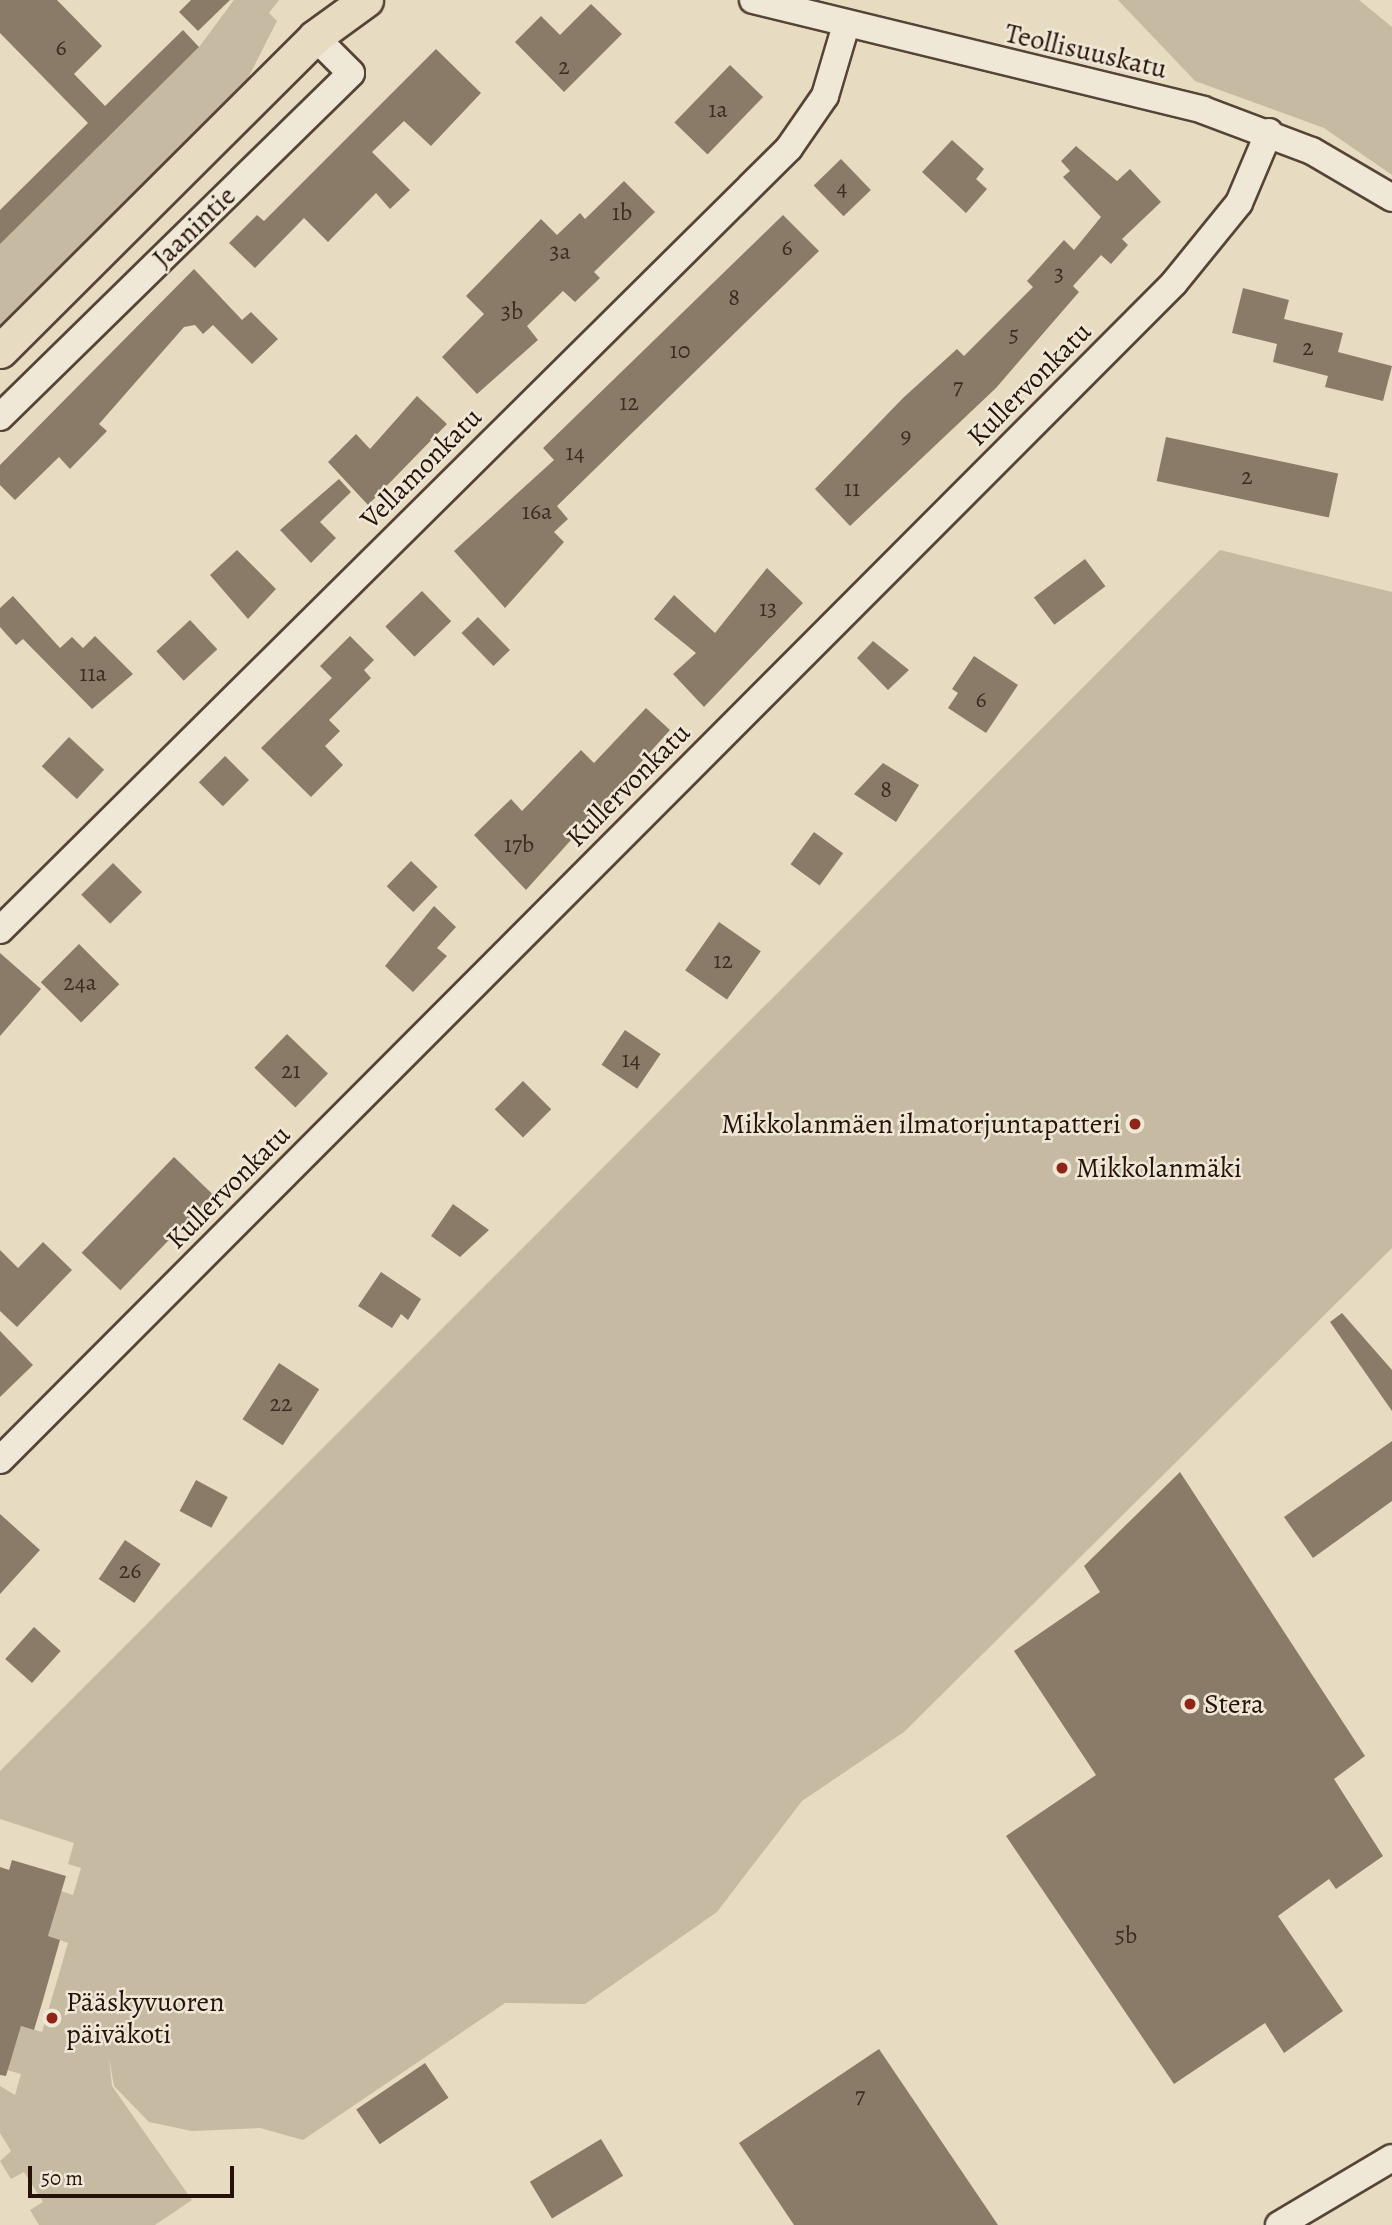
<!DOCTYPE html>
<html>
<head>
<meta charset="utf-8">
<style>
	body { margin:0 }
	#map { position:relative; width:1392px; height:2225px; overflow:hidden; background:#e7dcc1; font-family:Alegreya,serif }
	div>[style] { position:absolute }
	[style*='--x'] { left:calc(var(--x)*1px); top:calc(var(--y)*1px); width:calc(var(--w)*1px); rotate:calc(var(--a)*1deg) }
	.green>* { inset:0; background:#c6baa2 }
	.building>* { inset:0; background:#8a7b69; transform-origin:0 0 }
	.roads { filter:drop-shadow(2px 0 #564437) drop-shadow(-2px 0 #564437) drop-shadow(0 2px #564437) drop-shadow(0 -2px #564437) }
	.minor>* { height:26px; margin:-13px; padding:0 13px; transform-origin:13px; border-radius:13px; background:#efe8d7 }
	.major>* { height:33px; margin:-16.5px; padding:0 16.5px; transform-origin:16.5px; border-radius:16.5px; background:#e7dcc1 }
	.dots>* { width:19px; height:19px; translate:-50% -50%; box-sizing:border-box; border:4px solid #efe8d7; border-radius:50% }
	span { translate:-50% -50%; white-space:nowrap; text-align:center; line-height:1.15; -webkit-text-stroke:5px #efe8d7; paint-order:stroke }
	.number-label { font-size:24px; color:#3f2c21 }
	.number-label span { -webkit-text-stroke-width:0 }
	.street-label { font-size:28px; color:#261209 }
	.poi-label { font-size:28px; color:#261209 }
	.right { translate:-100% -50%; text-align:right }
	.left { translate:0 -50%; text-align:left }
	.scale { position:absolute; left:28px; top:2166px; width:206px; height:32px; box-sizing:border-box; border:4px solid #261209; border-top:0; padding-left:9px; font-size:21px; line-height:24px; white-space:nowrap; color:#261209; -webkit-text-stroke:5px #efe8d7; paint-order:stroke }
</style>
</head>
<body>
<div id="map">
	<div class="green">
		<div style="clip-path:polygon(234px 0,279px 0,269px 13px,277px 21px,243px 88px,0 330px,0 242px,199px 47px)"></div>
		<div style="clip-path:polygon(1118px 0,1359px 0,1392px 27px,1392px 175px,1324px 128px,1195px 81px)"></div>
		<div style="clip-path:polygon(1220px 550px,1392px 592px,1392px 1248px,904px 1732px,802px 1801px,717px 1912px,585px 2004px,505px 2003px,303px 2140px,260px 2128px,192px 2131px,149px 2122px,114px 2086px,109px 2058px,112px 2086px,192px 2200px,155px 2225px,39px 2225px,30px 2210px,43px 2202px,24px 2172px,11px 2179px,0 2161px,11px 2151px,0 2133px,0 2086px,15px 2095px,21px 2074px,7px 2070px,21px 2026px,42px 2032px,68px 1943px,48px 1936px,61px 1891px,73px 1895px,81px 1868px,68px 1864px,74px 1843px,0 1819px,0 1771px)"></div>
	</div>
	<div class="building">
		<div style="clip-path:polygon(0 0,57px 0,102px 46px,74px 74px,105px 106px,183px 30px,199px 47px,0 244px,0 210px,88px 123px,0 33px)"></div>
		<div style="clip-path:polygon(191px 0,230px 0,198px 31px,179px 12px)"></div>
		<div style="clip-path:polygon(591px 4px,622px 34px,564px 92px,515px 42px,541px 16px,560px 35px)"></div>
		<div style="clip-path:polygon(436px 49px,481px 93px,431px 146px,404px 121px,372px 152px,410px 190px,390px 209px,376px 193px,328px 242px,304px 218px,255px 268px,229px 243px,257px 215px,264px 221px)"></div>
		<div style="left:730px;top:65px;width:46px;height:80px;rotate:44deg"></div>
		<div style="clip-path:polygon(952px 140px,984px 169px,976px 179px,987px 189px,966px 213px,922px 172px)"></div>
		<div style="clip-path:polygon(1076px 146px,1117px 181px,1130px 169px,1161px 202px,1122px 239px,1128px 245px,1111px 264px,1101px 255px,1073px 286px,1079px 292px,996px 388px,850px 526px,815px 489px,903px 398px,957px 349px,964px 356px,1033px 287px,1027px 281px,1064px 240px,1074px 250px,1101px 217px,1063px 177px,1070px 171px,1061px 161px)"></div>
		<div style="left:841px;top:159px;width:43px;height:38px;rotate:46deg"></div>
		<div style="clip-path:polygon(624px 181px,655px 212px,594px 272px,600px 278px,575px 302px,563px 291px,527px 326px,538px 340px,477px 394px,442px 357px,484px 314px,466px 296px,541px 219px,557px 235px,580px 213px,585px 219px)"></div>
		<div style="clip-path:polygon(783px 215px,819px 251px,557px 506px,568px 519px,554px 532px,564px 542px,505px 608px,454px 551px,554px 460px,543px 448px)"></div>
		<div style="clip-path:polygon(194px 269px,242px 320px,251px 312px,278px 339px,252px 364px,213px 325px,203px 334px,195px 325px,184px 327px,99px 424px,107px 431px,70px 469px,59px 457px,15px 500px,0 485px,0 465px)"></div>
		<div style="clip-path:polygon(1243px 288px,1289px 300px,1284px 319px,1343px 333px,1338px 352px,1392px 366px,1383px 401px,1325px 387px,1328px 376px,1273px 362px,1277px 344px,1232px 333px)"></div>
		<div style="clip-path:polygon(417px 396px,447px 424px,368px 505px,328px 462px,356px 434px,370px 449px)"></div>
		<div style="left:1166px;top:437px;width:176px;height:45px;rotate:12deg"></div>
		<div style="clip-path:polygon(339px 479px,351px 492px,320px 522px,336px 538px,311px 563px,280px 530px)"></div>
		<div style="clip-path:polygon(237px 550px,276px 589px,248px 619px,210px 575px)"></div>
		<div style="left:1085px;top:559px;width:34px;height:64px;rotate:53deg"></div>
		<div style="clip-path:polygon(767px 568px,803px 603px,704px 707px,673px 674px,696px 653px,654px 619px,674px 595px,715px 633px)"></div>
		<div style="left:422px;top:591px;width:42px;height:51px;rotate:46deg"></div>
		<div style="clip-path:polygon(13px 596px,60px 648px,72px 637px,83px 648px,95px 636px,133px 674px,92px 709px,23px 639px,16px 645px,0 627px,0 608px)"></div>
		<div style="left:478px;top:617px;width:46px;height:23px;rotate:46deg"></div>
		<div style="left:190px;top:620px;width:40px;height:46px;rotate:47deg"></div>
		<div style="clip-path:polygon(350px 636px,374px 660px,364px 670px,371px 678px,329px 720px,340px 731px,325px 746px,343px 765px,311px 797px,261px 748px,332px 678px,320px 666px)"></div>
		<div style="clip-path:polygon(873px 641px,909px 670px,888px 690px,857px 658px)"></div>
		<div style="clip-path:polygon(974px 656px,1018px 685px,986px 733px,948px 708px,958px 693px,952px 689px)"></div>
		<div style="clip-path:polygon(646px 708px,670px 730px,526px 890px,474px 835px,511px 799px,522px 811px,581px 750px,594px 763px)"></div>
		<div style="left:69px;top:737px;width:48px;height:40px;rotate:43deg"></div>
		<div style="left:225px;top:756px;width:34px;height:37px;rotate:45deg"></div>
		<div style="clip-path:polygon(883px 763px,919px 785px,896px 822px,854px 794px)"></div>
		<div style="left:814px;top:832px;width:36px;height:40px;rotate:36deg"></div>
		<div style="left:411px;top:861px;width:37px;height:35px;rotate:44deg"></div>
		<div style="left:113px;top:863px;width:41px;height:45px;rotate:45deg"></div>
		<div style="clip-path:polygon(434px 906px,456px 927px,437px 948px,447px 956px,413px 992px,385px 966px)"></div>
		<div style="left:719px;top:922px;width:51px;height:59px;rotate:35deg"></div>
		<div style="left:79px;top:944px;width:57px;height:54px;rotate:45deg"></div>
		<div style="clip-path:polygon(0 953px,41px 989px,0 1036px)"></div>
		<div style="left:625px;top:1030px;width:43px;height:42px;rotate:34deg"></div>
		<div style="left:287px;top:1034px;width:57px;height:47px;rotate:44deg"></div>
		<div style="left:523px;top:1081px;width:40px;height:40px;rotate:45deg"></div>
		<div style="left:174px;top:1157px;width:54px;height:133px;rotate:44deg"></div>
		<div style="clip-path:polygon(453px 1204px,489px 1230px,460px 1257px,431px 1236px)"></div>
		<div style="clip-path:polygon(43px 1242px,72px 1270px,17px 1327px,0 1311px,0 1250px,18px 1268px)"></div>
		<div style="clip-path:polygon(381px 1272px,421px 1299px,408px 1320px,401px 1314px,392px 1328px,358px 1306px)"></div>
		<div style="clip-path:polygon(1342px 1313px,1392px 1370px,1392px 1411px,1330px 1322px)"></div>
		<div style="clip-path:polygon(0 1331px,33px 1365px,0 1397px)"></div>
		<div style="left:279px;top:1363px;width:48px;height:67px;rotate:33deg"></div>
		<div style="clip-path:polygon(1392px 1441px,1392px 1501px,1313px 1558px,1284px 1517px)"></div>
		<div style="clip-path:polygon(1180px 1472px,1365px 1756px,1334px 1779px,1383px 1856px,1336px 1889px,1329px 1879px,1278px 1916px,1343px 2011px,1284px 2053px,1265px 2023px,1174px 2084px,1006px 1836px,1096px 1775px,1014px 1651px,1100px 1592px,1084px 1566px)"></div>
		<div style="left:196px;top:1480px;width:36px;height:35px;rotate:28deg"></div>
		<div style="clip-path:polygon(0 1514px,40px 1550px,0 1594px)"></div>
		<div style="left:125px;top:1540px;width:43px;height:47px;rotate:34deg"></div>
		<div style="left:34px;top:1627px;width:36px;height:43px;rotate:42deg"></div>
		<div style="clip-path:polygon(12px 1860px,66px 1876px,48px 1936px,60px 1940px,43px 2000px,34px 2030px,21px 2026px,6px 2076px,0 2075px,0 1867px,9px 1870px)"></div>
		<div style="clip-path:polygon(879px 2049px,998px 2225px,794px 2225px,739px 2143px)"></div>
		<div style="left:425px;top:2063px;width:42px;height:83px;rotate:56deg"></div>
		<div style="left:601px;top:2139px;width:43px;height:83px;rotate:59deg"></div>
	</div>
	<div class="roads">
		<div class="minor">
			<div style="--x:753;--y:0;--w:463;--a:13.7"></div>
			<div style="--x:1203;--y:110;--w:116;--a:20.6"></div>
			<div style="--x:1312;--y:151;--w:93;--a:30.4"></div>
			<div style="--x:0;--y:417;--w:491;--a:-44.4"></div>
			<div style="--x:351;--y:73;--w:51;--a:-135"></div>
			<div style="--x:0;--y:930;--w:1111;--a:-44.74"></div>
			<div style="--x:789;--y:148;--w:63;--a:-55.3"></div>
			<div style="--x:825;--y:96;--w:74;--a:-73.5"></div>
			<div style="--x:0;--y:1460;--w:1662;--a:-45.07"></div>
			<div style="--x:1174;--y:283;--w:103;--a:-50.9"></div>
			<div style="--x:1239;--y:203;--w:77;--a:-67.1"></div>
			<div style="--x:1279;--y:2225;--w:131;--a:-30.7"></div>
		</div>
		<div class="major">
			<div style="--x:0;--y:351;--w:445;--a:-44.9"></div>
			<div style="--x:315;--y:37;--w:63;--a:-36"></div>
		</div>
	</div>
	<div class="dots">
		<div style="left:1135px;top:1124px;background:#8f2418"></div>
		<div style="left:1062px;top:1168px;background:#8f2418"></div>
		<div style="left:1190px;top:1704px;background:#8f2418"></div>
		<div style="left:52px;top:2018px;background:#8f2418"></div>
	</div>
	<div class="number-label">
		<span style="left:61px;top:48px">6</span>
		<span style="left:564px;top:67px">2</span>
		<span style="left:718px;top:110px">1a</span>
		<span style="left:842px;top:188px">4</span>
		<span style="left:622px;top:213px">1b</span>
		<span style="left:787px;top:248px">6</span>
		<span style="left:560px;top:252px">3a</span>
		<span style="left:1059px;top:274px">3</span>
		<span style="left:734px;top:298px">8</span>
		<span style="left:512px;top:312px">3b</span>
		<span style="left:1014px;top:335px">5</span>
		<span style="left:1308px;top:348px">2</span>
		<span style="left:680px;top:351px">10</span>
		<span style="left:958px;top:387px">7</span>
		<span style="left:629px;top:403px">12</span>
		<span style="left:906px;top:436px">9</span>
		<span style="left:575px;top:453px">14</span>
		<span style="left:1247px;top:477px">2</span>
		<span style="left:852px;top:489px">11</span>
		<span style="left:537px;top:512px">16a</span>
		<span style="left:768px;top:609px">13</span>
		<span style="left:93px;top:674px">11a</span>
		<span style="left:981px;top:700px">6</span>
		<span style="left:886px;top:790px">8</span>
		<span style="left:519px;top:845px">17b</span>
		<span style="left:723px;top:961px">12</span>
		<span style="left:80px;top:983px">24a</span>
		<span style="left:631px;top:1060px">14</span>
		<span style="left:291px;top:1071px">21</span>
		<span style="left:281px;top:1404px">22</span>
		<span style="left:130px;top:1571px">26</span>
		<span style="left:1126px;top:1936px">5b</span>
		<span style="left:860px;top:2096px">7</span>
	</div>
	<div class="street-label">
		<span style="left:1086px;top:51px;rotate:13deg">Teollisuuskatu</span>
		<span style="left:194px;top:227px;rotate:-44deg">Jaanintie</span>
		<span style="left:1029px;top:384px;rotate:-45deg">Kullervonkatu</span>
		<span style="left:421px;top:468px;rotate:-45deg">Vellamonkatu</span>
		<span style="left:628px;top:785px;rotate:-45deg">Kullervonkatu</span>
		<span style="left:228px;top:1187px;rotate:-45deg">Kullervonkatu</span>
	</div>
	<div class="poi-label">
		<span class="right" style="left:1121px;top:1124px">Mikkolanmäen ilmatorjuntapatteri</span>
		<span class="left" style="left:1076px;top:1168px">Mikkolanmäki</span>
		<span class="left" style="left:1204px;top:1704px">Stera</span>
		<span class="left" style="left:66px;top:2018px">Pääskyvuoren<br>päiväkoti</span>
	</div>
	<div class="scale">50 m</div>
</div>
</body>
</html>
